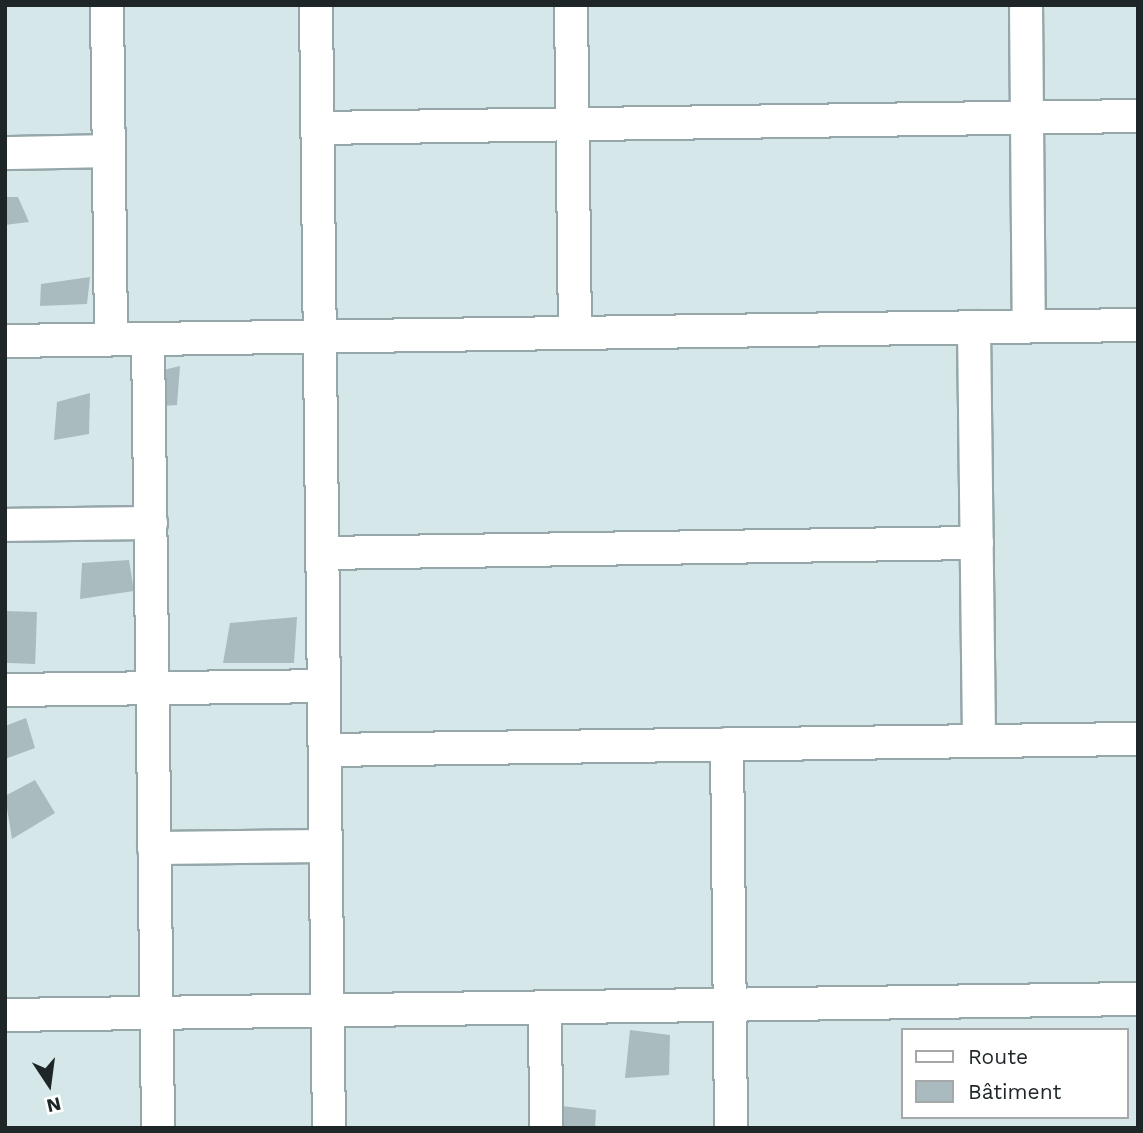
<!DOCTYPE html>
<html>
<head>
<meta charset="utf-8">
<style>
	body { margin:0 }
	#map { position:relative; width:1143px; height:1133px; overflow:hidden; background:#d5e7e9; font-family:"Work Sans",sans-serif }
	div>[style] { position:absolute }
	[style*='--x'] { left:calc(var(--x)*1px); top:calc(var(--y)*1px); width:calc(var(--w)*1px); rotate:calc(var(--a)*1deg) }
	.building>* { inset:0; background:#a9bbbe; transform-origin:0 0 }
	.roads { filter:drop-shadow(2px 0 #95a7a9) drop-shadow(-2px 0 #95a7a9) drop-shadow(0 2px #95a7a9) drop-shadow(0 -2px #95a7a9) }
	.minor>* { height:32px; margin:-16px; padding:0 16px; transform-origin:16px; border-radius:16px; background:#fff }
	span { translate:-50% -50%; white-space:nowrap; text-align:center; line-height:1.15; -webkit-text-stroke:5px #fff; paint-order:stroke }
	.frame { position:absolute; inset:0; border:7px solid #1f2627; pointer-events:none }
	.legend { position:absolute; left:901px; top:1028px; width:228px; height:91px; box-sizing:border-box; background:#fff; border:2px solid #a5a8a9; margin:0; padding:9px 12px; list-style:none; font-size:21px; color:#1f2627 }
	.legend li { display:flex; align-items:center; gap:14px; height:35px }
	.legend b { width:35px; border:2px solid #a5a8a9 }
	.north { position:absolute; left:14px; top:1049px; width:70px; height:70px; -webkit-text-stroke:5px #fff; paint-order:stroke; rotate:167deg; font-size:19px; font-weight:700; line-height:28px; text-align:center; color:#1f2627 }
	.north::after { content:''; display:block; margin:auto; width:24px; height:32px; background:#1f2627; clip-path:polygon(50% 0,100% 100%,50% 72%,0 100%) }
</style>
</head>
<body>
<div id="map">
	<div class="building">
		<div style="clip-path:polygon(5px 197px,18px 197px,29px 222px,5px 225px)"></div>
		<div style="clip-path:polygon(90px 277px,87px 304px,40px 306px,41px 284px)"></div>
		<div style="clip-path:polygon(180px 366px,177px 405px,161px 406px,159px 371px)"></div>
		<div style="clip-path:polygon(90px 393px,89px 434px,54px 440px,57px 402px)"></div>
		<div style="clip-path:polygon(129px 560px,134px 591px,80px 599px,82px 563px)"></div>
		<div style="left:37px;top:612px;width:52px;height:32px;rotate:92deg"></div>
		<div style="clip-path:polygon(297px 617px,294px 663px,223px 663px,230px 623px)"></div>
		<div style="clip-path:polygon(26px 718px,35px 748px,5px 759px,5px 726px)"></div>
		<div style="clip-path:polygon(35px 780px,55px 813px,12px 839px,5px 796px)"></div>
		<div style="clip-path:polygon(630px 1030px,670px 1035px,669px 1075px,625px 1078px)"></div>
		<div style="clip-path:polygon(562px 1106px,596px 1110px,595px 1128px,561px 1128px)"></div>
	</div>
	<div class="roads">
		<div class="minor">
			<div style="--x:107;--y:5;--w:334;--a:89.3"></div>
			<div style="--x:316;--y:5;--w:1123;--a:89.34"></div>
			<div style="--x:571;--y:5;--w:328;--a:89.3"></div>
			<div style="--x:1026;--y:5;--w:321;--a:89.5"></div>
			<div style="--x:318;--y:128;--w:820;--a:-0.84"></div>
			<div style="--x:5;--y:153;--w:104;--a:-1.1"></div>
			<div style="--x:974;--y:327;--w:414;--a:89.3"></div>
			<div style="--x:148;--y:339;--w:789;--a:89.27"></div>
			<div style="--x:5;--y:341;--w:1133;--a:-0.81"></div>
			<div style="--x:5;--y:525;--w:146;--a:-0.8"></div>
			<div style="--x:323;--y:553;--w:654;--a:-0.88"></div>
			<div style="--x:5;--y:690;--w:319;--a:-0.7"></div>
			<div style="--x:727;--y:744;--w:384;--a:89.4"></div>
			<div style="--x:325;--y:750;--w:813;--a:-0.78"></div>
			<div style="--x:154;--y:848;--w:172;--a:-0.7"></div>
			<div style="--x:545;--y:1008;--w:120;--a:89.5"></div>
			<div style="--x:5;--y:1015;--w:1133;--a:-0.81"></div>
		</div>
	</div>
	<div class="frame"></div>
	<ul class="legend">
	<li><b style="height:9px;background:#fff"></b>Route</li>
	<li><b style="height:19px;background:#a9bbbe"></b>Bâtiment</li>
	</ul>
	<div class="north">N</div>
</div>
</body>
</html>
